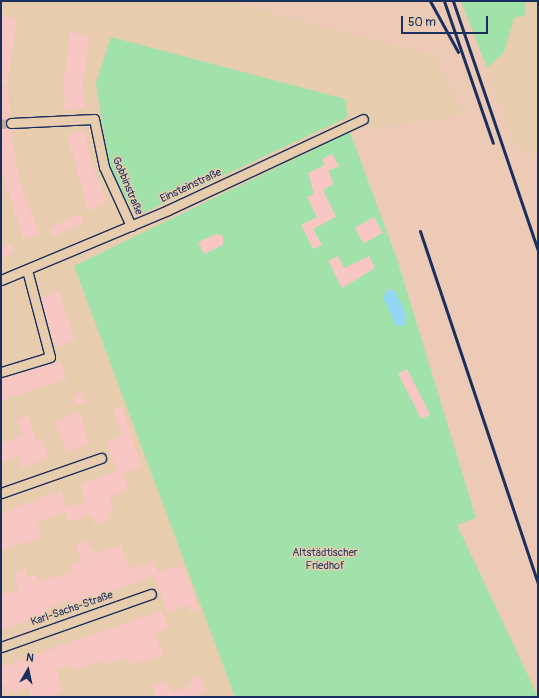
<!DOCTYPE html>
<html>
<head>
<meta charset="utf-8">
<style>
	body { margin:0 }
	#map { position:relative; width:539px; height:698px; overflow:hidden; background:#e7ccae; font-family:Pangolin,sans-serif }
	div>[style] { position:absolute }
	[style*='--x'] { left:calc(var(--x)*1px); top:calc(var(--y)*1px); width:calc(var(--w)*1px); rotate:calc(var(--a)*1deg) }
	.built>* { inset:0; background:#eccab5 }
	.green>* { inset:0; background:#a1e1aa }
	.water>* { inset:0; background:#93d7f5 }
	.building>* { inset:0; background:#f8c7c4; transform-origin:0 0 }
	.minor-tunnel>* { height:9px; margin-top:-4.5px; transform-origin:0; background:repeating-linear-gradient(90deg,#bead9e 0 9px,transparent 0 13.5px) }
	.roads { filter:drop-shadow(1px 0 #1b2f5e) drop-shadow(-1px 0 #1b2f5e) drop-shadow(0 1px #1b2f5e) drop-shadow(0 -1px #1b2f5e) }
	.minor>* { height:9px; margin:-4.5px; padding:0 4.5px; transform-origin:4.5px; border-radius:4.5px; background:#e7ccae }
	.rail>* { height:3px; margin:-1.5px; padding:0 1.5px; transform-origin:1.5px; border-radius:1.5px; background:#1b2f5e }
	span { translate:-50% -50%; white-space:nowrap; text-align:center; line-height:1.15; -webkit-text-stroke:3px #e7ccae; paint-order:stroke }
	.street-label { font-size:11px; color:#1b2f5e }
	.park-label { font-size:11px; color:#284166 }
	.frame { position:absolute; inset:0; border:2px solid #1b2f5e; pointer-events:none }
	.north { position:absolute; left:8px; top:650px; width:40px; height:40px; -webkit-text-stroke:3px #e7ccae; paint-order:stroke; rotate:9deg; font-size:11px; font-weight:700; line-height:16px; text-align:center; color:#1b2f5e }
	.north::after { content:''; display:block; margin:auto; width:14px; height:18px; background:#1b2f5e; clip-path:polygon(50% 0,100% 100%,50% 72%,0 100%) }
	.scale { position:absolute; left:401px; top:16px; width:87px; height:18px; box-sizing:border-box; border:2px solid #1b2f5e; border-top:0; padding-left:5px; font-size:12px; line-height:14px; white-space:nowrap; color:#1b2f5e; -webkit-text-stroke:3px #e7ccae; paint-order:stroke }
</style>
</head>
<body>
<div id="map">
	<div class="built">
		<div style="clip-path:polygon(229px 1px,461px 1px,515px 145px,538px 157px,538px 693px,457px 524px,476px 517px,398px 262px,350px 132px,463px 115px,433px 55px)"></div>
	</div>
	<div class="green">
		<div style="clip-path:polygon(461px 1px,525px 1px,525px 15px,514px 18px,504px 52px,487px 68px)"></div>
		<div style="clip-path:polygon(111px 37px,345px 99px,348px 117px,137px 216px,111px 176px,108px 164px,96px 83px)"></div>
		<div style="clip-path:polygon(evenodd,350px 132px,398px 262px,476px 518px,457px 525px,538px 697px,235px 697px,74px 266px,350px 132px,391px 289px,395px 291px,408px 318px,386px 290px,391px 289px)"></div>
	</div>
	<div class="water">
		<div style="clip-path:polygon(388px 289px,395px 291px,406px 314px,405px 326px,396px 325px,383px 298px)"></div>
	</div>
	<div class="building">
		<div style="clip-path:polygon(1px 15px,17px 19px,7px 86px,1px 86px)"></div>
		<div style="clip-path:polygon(70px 32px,90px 36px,83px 81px,85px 108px,65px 110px,64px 79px)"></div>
		<div style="clip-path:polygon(8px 87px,10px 117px,5px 124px,11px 129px,19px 180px,39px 233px,24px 240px,1px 170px,1px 88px)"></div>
		<div style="clip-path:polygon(85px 131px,91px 162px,107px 202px,88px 211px,67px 134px)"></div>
		<div style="clip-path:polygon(332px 154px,339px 166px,328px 171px,327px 168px,334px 184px,323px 190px,336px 217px,313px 229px,322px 245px,313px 249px,301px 225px,317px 217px,307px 197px,314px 194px,308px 173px,325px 165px,322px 159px)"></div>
		<div style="left:79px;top:214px;width:10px;height:33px;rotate:66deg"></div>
		<div style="left:374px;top:217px;width:18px;height:22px;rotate:61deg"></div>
		<div style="clip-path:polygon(216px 234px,223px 236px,223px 245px,204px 254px,198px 242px)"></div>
		<div style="clip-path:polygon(12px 244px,15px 253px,1px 258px,1px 248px)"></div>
		<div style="clip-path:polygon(338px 256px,344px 268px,369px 256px,375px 268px,342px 288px,328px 261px)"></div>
		<div style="left:59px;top:291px;width:52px;height:20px;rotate:72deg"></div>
		<div style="clip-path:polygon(61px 361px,67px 379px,1px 400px,1px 379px)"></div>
		<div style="left:407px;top:369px;width:51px;height:10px;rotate:63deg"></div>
		<div style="left:83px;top:393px;width:10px;height:9px;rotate:79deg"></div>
		<div style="clip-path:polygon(122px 406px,142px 467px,123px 473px,129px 490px,109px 497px,114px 511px,108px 514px,110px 518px,95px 525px,91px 514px,69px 522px,65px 512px,36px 523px,42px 538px,1px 551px,1px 512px,61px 491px,67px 508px,86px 501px,80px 484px,117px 471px,107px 444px,122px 435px,113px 410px)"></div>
		<div style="clip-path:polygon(81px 412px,89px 444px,68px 452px,54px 422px)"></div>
		<div style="clip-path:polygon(28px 415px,36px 440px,41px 438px,49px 458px,22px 468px,19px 457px,1px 463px,1px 444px,23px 436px,17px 419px)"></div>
		<div style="clip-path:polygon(87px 541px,95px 553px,121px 545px,130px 570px,154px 561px,158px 572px,183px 566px,199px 609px,190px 612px,188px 605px,168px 613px,154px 576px,71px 605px,69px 600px,46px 609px,47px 614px,1px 630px,1px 595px,18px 589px,15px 573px,24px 569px,27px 577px,36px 574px,38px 581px,72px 572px,72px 564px,82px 560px,76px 545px)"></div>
		<div style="clip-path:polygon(162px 610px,168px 627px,155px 636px,163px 655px,131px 666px,128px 659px,122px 659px,105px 665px,103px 661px,74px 671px,72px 665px,56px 671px,63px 692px,50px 697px,32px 697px,28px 687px,8px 694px,4px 684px,1px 685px,1px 667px)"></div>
		<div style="clip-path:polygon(200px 675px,206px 693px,193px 697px,156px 697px,152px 685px,167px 680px,172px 692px,192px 685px,190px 679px)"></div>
	</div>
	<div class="minor-tunnel">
		<div style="--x:1;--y:124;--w:10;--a:-6"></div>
	</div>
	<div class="roads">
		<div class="minor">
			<div style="--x:11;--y:123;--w:83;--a:-2.8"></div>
			<div style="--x:94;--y:119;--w:49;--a:78.2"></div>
			<div style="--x:104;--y:167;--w:65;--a:65.4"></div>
			<div style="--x:1;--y:280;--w:181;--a:-22.7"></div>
			<div style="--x:168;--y:210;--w:215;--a:-25"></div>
			<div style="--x:1;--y:372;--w:51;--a:-17"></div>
			<div style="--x:50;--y:357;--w:90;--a:-104.8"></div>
			<div style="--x:1;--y:493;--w:106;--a:-19.3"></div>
			<div style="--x:1;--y:647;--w:159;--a:-19.5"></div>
		</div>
	</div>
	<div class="rail">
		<div style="--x:430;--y:1;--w:58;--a:61.2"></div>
		<div style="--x:444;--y:1;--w:150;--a:71"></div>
		<div style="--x:453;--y:1;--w:263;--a:71.2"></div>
		<div style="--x:420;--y:231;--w:372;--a:71.5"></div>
	</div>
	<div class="street-label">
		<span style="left:127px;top:186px;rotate:67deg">Gobbinstraße</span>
		<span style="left:191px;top:186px;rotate:-25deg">Einsteinstraße</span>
		<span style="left:72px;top:609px;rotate:-19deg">Karl-Sachs-Straße</span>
	</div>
	<div class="park-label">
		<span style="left:325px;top:560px">Altstädtischer<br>Friedhof</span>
	</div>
	<div class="frame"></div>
	<div class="north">N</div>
	<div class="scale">50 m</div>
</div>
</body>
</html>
